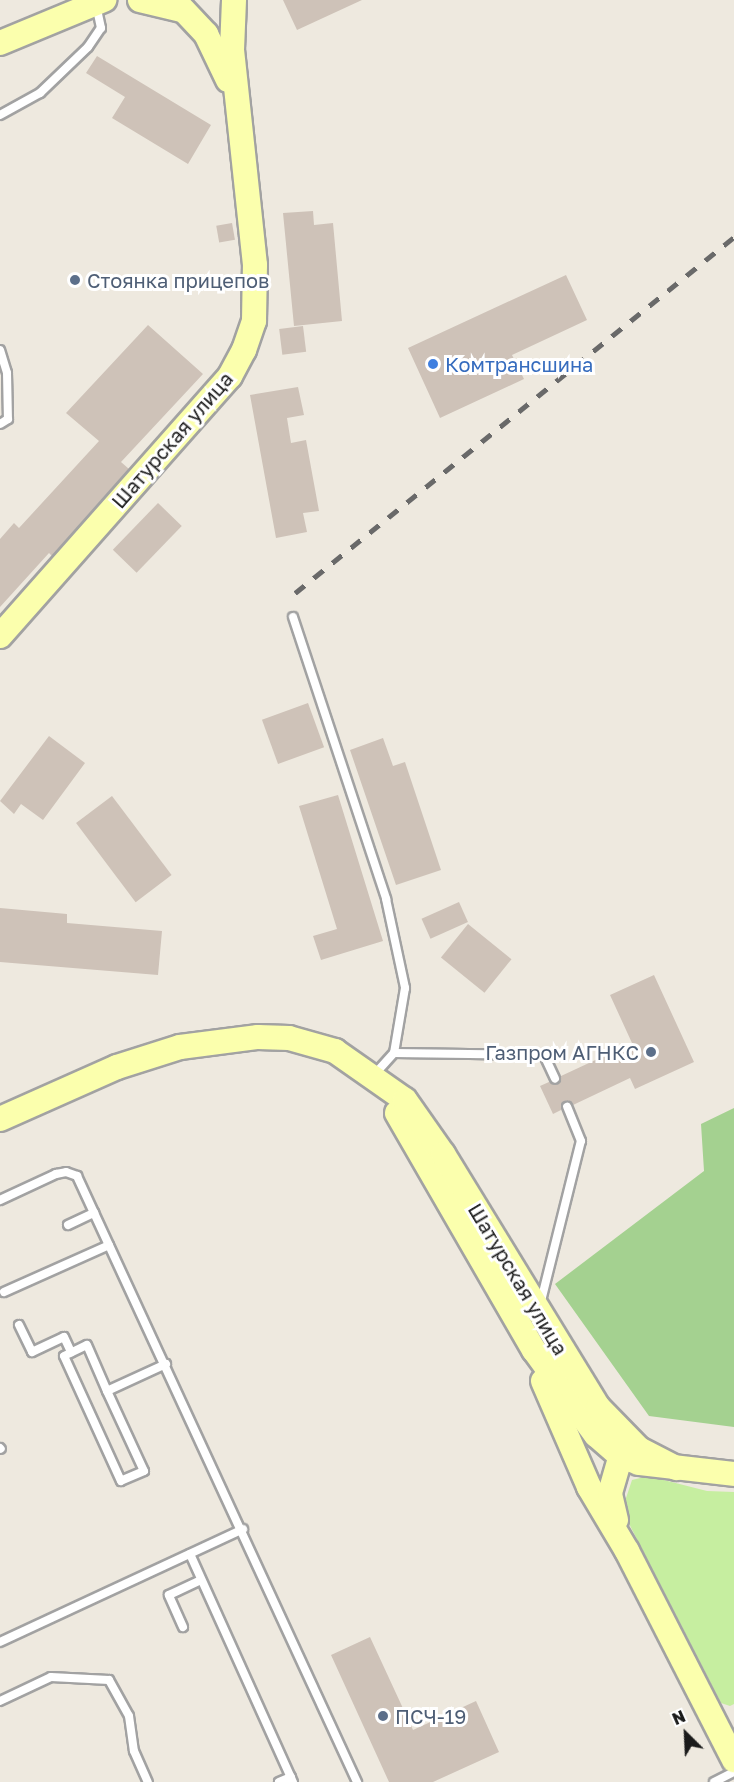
<!DOCTYPE html>
<html>
<head>
<meta charset="utf-8">
<style>
	body { margin:0 }
	#map { position:relative; width:734px; height:1782px; overflow:hidden; background:#eee9df; font-family:"Golos Text",sans-serif }
	div>[style] { position:absolute }
	[style*='--x'] { left:calc(var(--x)*1px); top:calc(var(--y)*1px); width:calc(var(--w)*1px); rotate:calc(var(--a)*1deg) }
	.grass>* { inset:0; background:#c6eea0 }
	.forest>* { inset:0; background:#a4d190 }
	.building>* { inset:0; background:#cec2b8; transform-origin:0 0 }
	.roads { filter:drop-shadow(2px 0 #a2a2a2) drop-shadow(-2px 0 #a2a2a2) drop-shadow(0 2px #a2a2a2) drop-shadow(0 -2px #a2a2a2) }
	.lane>* { height:8px; margin:-4px; padding:0 4px; transform-origin:4px; border-radius:4px; background:#fff }
	.secondary>* { height:24px; margin:-12px; padding:0 12px; transform-origin:12px; border-radius:12px; background:#fbffad }
	.rail>* { height:4.5px; margin-top:-2.25px; transform-origin:0; background:repeating-linear-gradient(90deg,#696969 0 12px,transparent 0 24px) }
	.dots>* { width:16px; height:16px; translate:-50% -50%; box-sizing:border-box; border:3px solid #fff; border-radius:50% }
	span { translate:-50% -50%; white-space:nowrap; text-align:center; line-height:1.15; -webkit-text-stroke:6px #fff; paint-order:stroke }
	.service-label { font-size:20px; color:#4e5e75 }
	.left { translate:0 -50%; text-align:left }
	.right { translate:-100% -50%; text-align:right }
	.shop-label { font-size:20px; color:#366cbe }
	.street-label { font-size:20px; color:#1b1b1b }
	.north { position:absolute; left:656px; top:1704px; width:60px; height:60px; -webkit-text-stroke:4px #fff; paint-order:stroke; rotate:336deg; font-size:16px; font-weight:700; line-height:24px; text-align:center; color:#1b1b1b }
	.north::after { content:''; display:block; margin:auto; width:21px; height:27px; background:#1b1b1b; clip-path:polygon(50% 0,100% 100%,50% 72%,0 100%) }
</style>
</head>
<body>
<div id="map">
	<div class="grass">
		<div style="clip-path:polygon(648px 1476px,707px 1491px,734px 1492px,734px 1704px,730px 1706px,721px 1703px,622px 1510px,632px 1480px)"></div>
	</div>
	<div class="forest">
		<div style="clip-path:polygon(734px 1108px,734px 1427px,649px 1416px,555px 1284px,704px 1171px,701px 1124px)"></div>
	</div>
	<div class="building">
		<div style="clip-path:polygon(283px 0,362px 0,297px 30px)"></div>
		<div style="clip-path:polygon(97px 56px,211px 125px,188px 164px,112px 118px,125px 97px,86px 73px)"></div>
		<div style="clip-path:polygon(313px 211px,314px 225px,333px 223px,342px 321px,294px 326px,283px 213px)"></div>
		<div style="left:232px;top:223px;width:17px;height:16px;rotate:80deg"></div>
		<div style="clip-path:polygon(566px 275px,587px 320px,512px 355px,524px 379px,440px 418px,408px 348px)"></div>
		<div style="clip-path:polygon(148px 325px,203px 374px,121px 462px,129px 469px,52px 556px,49px 553px,0 607px,0 539px,14px 523px,19px 528px,99px 441px,66px 413px)"></div>
		<div style="left:303px;top:326px;width:26px;height:24px;rotate:83deg"></div>
		<div style="clip-path:polygon(298px 387px,304px 415px,287px 418px,291px 443px,306px 440px,319px 511px,303px 513px,307px 532px,276px 538px,250px 395px)"></div>
		<div style="left:158px;top:503px;width:33px;height:65px;rotate:44deg"></div>
		<div style="left:308px;top:703px;width:47px;height:49px;rotate:70deg"></div>
		<div style="clip-path:polygon(49px 736px,85px 763px,43px 820px,21px 804px,14px 814px,0 801px)"></div>
		<div style="clip-path:polygon(383px 738px,393px 766px,405px 762px,441px 870px,396px 885px,350px 750px)"></div>
		<div style="clip-path:polygon(338px 795px,383px 941px,321px 960px,313px 936px,337px 929px,299px 806px)"></div>
		<div style="left:112px;top:796px;width:99px;height:45px;rotate:53deg"></div>
		<div style="left:459px;top:902px;width:22px;height:41px;rotate:66deg"></div>
		<div style="clip-path:polygon(0 908px,67px 914px,67px 923px,162px 931px,158px 975px,0 962px)"></div>
		<div style="left:468px;top:924px;width:56px;height:43px;rotate:39deg"></div>
		<div style="clip-path:polygon(654px 975px,694px 1062px,635px 1089px,630px 1078px,573px 1105px,565px 1101px,561px 1110px,553px 1114px,540px 1086px,549px 1082px,558px 1084px,561px 1076px,632px 1043px,610px 995px)"></div>
		<div style="clip-path:polygon(370px 1637px,413px 1730px,476px 1701px,499px 1752px,433px 1782px,389px 1782px,331px 1655px)"></div>
	</div>
	<div class="roads">
		<div class="lane">
			<div style="--x:0;--y:115;--w:46;--a:-28.8"></div>
			<div style="--x:40;--y:93;--w:66;--a:-43.8"></div>
			<div style="--x:88;--y:47;--w:23;--a:-56"></div>
			<div style="--x:101;--y:28;--w:24;--a:-102"></div>
			<div style="--x:0;--y:350;--w:24;--a:73"></div>
			<div style="--x:7;--y:373;--w:46;--a:88.8"></div>
			<div style="--x:8;--y:419;--w:9;--a:148"></div>
			<div style="--x:293;--y:617;--w:297;--a:71.7"></div>
			<div style="--x:386;--y:899;--w:91;--a:77.9"></div>
			<div style="--x:405;--y:988;--w:66;--a:99.6"></div>
			<div style="--x:374;--y:1075;--w:30;--a:-48"></div>
			<div style="--x:394;--y:1053;--w:150;--a:0.8"></div>
			<div style="--x:544;--y:1055;--w:26;--a:65"></div>
			<div style="--x:0;--y:1200;--w:62;--a:-24.9"></div>
			<div style="--x:56;--y:1174;--w:10;--a:-11"></div>
			<div style="--x:66;--y:1172;--w:12;--a:20"></div>
			<div style="--x:77;--y:1176;--w:668;--a:65.2"></div>
			<div style="--x:68;--y:1225;--w:29;--a:-25"></div>
			<div style="--x:4;--y:1292;--w:115;--a:-24.1"></div>
			<div style="--x:540;--y:1305;--w:169;--a:-76"></div>
			<div style="--x:581;--y:1141;--w:37;--a:-112"></div>
			<div style="--x:19;--y:1325;--w:30;--a:64"></div>
			<div style="--x:32;--y:1352;--w:35;--a:-25"></div>
			<div style="--x:64;--y:1337;--w:17;--a:65"></div>
			<div style="--x:107;--y:1391;--w:88;--a:65.2"></div>
			<div style="--x:144;--y:1471;--w:25;--a:157"></div>
			<div style="--x:121;--y:1481;--w:137;--a:-114.5"></div>
			<div style="--x:64;--y:1356;--w:25;--a:-26"></div>
			<div style="--x:87;--y:1345;--w:50;--a:66.5"></div>
			<div style="--x:107;--y:1391;--w:65;--a:-24.6"></div>
			<div style="--x:0;--y:1448;--w:1;--a:45"></div>
			<div style="--x:190;--y:1554;--w:250;--a:65.7"></div>
			<div style="--x:183;--y:1627;--w:35;--a:-114"></div>
			<div style="--x:169;--y:1595;--w:35;--a:-25"></div>
			<div style="--x:0;--y:1642;--w:268;--a:-24.9"></div>
			<div style="--x:0;--y:1701;--w:56;--a:-25.2"></div>
			<div style="--x:51;--y:1677;--w:58;--a:3"></div>
			<div style="--x:109;--y:1680;--w:41;--a:60.9"></div>
			<div style="--x:129;--y:1716;--w:35;--a:82"></div>
			<div style="--x:134;--y:1751;--w:34;--a:66"></div>
			<div style="--x:279;--y:1782;--w:13;--a:-23"></div>
			<div style="--x:714;--y:1782;--w:22;--a:-27"></div>
		</div>
		<div class="secondary">
			<div style="--x:140;--y:0;--w:42;--a:13.7"></div>
			<div style="--x:174;--y:0;--w:47;--a:46.7"></div>
			<div style="--x:206;--y:34;--w:51;--a:64.4"></div>
			<div style="--x:0;--y:43;--w:113;--a:-22.5"></div>
			<div style="--x:0;--y:636;--w:347;--a:-48.5"></div>
			<div style="--x:230;--y:376;--w:30;--a:-62"></div>
			<div style="--x:244;--y:350;--w:31;--a:-71"></div>
			<div style="--x:254;--y:321;--w:56;--a:-89"></div>
			<div style="--x:255;--y:265;--w:216;--a:-96.1"></div>
			<div style="--x:232;--y:50;--w:50;--a:-87.7"></div>
			<div style="--x:397;--y:1113;--w:274;--a:60"></div>
			<div style="--x:534;--y:1350;--w:105;--a:53.9"></div>
			<div style="--x:596;--y:1435;--w:32;--a:41"></div>
			<div style="--x:620;--y:1456;--w:20;--a:20"></div>
			<div style="--x:639;--y:1463;--w:96;--a:6.6"></div>
			<div style="--x:0;--y:1119;--w:128;--a:-24"></div>
			<div style="--x:117;--y:1067;--w:66;--a:-17.6"></div>
			<div style="--x:180;--y:1047;--w:79;--a:-7.3"></div>
			<div style="--x:258;--y:1037;--w:31;--a:2"></div>
			<div style="--x:289;--y:1038;--w:48;--a:15.8"></div>
			<div style="--x:335;--y:1051;--w:85;--a:35"></div>
			<div style="--x:405;--y:1100;--w:66;--a:54.9"></div>
			<div style="--x:443;--y:1154;--w:297;--a:58.5"></div>
			<div style="--x:598;--y:1407;--w:59;--a:45.7"></div>
			<div style="--x:639;--y:1449;--w:42;--a:27.2"></div>
			<div style="--x:543;--y:1381;--w:116;--a:66.5"></div>
			<div style="--x:589;--y:1487;--w:74;--a:59.3"></div>
			<div style="--x:627;--y:1551;--w:235;--a:62.9"></div>
			<div style="--x:616;--y:1520;--w:28;--a:-103"></div>
			<div style="--x:610;--y:1493;--w:54;--a:-73.9"></div>
		</div>
	</div>
	<div class="rail">
		<div style="--x:295;--y:593;--w:565;--a:-39.04"></div>
	</div>
	<div class="dots">
		<div style="left:75px;top:280px;background:#5c6f8a"></div>
		<div style="left:433px;top:364px;background:#3f7fe0"></div>
		<div style="left:651px;top:1052px;background:#5c6f8a"></div>
		<div style="left:383px;top:1716px;background:#5c6f8a"></div>
	</div>
	<div class="service-label">
		<span class="left" style="left:87px;top:280px">Стоянка прицепов</span>
		<span class="right" style="left:639px;top:1052px">Газпром АГНКС</span>
		<span class="left" style="left:395px;top:1716px">ПСЧ-19</span>
	</div>
	<div class="shop-label">
		<span class="left" style="left:445px;top:364px">Комтрансшина</span>
	</div>
	<div class="street-label">
		<span style="left:172px;top:440px;rotate:-49deg">Шатурская улица</span>
		<span style="left:518px;top:1279px;rotate:59deg">Шатурская улица</span>
	</div>
	<div class="north">N</div>
</div>
</body>
</html>
